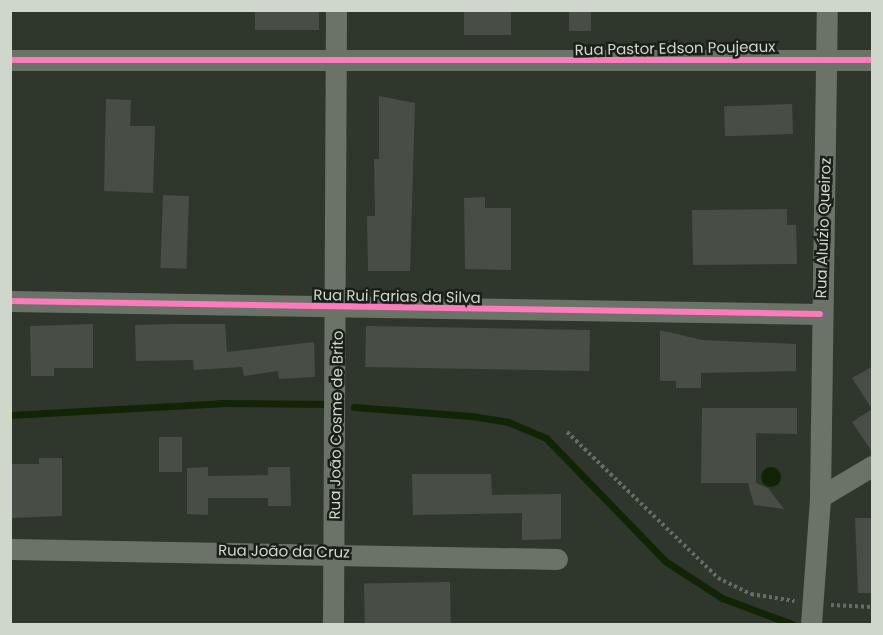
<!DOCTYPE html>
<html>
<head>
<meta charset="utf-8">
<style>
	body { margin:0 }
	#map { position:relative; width:883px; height:635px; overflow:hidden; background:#2f372c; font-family:Poppins,sans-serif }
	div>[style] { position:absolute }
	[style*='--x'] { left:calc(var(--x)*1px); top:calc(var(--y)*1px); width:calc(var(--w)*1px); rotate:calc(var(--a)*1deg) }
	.water>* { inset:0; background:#122406 }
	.round { border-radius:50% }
	.stream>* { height:7px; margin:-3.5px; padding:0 3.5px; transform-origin:3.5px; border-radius:3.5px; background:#122406 }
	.building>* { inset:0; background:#484e45; transform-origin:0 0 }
	.path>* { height:4px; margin-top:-2px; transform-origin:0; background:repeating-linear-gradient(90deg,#676d65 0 3px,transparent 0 6px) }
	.minor>* { height:21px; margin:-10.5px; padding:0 10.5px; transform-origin:10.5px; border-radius:10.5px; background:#6b7268 }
	.cycleway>* { height:6px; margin:-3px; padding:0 3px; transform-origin:3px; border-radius:3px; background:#fd7abc }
	span { translate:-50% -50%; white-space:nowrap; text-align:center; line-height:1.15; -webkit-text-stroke:5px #1a2017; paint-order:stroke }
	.street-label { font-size:15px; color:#cfd7ca }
	.frame { position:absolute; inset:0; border:12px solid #cfd7ca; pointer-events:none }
</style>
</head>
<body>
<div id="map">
	<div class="water">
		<div class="round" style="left:761px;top:467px;width:20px;height:20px"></div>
	</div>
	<div class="stream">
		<div style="--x:354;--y:407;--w:117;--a:4.4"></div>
		<div style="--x:471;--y:416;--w:37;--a:9"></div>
		<div style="--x:508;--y:422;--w:41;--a:22.8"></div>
		<div style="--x:546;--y:438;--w:171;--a:45.9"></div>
		<div style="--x:665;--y:561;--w:68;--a:33"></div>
		<div style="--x:722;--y:598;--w:75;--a:20.4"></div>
		<div style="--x:10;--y:415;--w:212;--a:-3.2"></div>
		<div style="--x:222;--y:403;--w:104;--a:0.6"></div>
	</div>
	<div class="building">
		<div style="left:255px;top:10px;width:64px;height:20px"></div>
		<div style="left:464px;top:10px;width:47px;height:25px"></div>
		<div style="left:569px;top:10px;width:22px;height:21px"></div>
		<div style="clip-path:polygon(379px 96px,415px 103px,410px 271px,368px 271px,367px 216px,375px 216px,374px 159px,379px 159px)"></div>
		<div style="clip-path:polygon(106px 99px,131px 100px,130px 126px,155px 126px,153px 193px,104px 191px)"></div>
		<div style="left:792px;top:104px;width:30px;height:68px;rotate:88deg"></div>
		<div style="left:163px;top:195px;width:26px;height:73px;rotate:2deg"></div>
		<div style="clip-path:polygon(485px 197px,485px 208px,511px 208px,511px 270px,465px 269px,464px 198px)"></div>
		<div style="clip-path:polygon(787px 209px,787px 225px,796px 225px,797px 264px,693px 265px,692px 210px)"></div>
		<div style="clip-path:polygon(93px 324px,93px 368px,54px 368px,54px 376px,31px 376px,30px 326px)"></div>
		<div style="clip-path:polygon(173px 324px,225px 324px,227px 352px,314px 342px,315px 377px,279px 379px,278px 371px,244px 376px,242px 367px,194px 370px,193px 360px,136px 361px,135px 325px)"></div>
		<div style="left:366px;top:326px;width:224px;height:41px;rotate:1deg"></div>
		<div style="clip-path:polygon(660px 330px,702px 340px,796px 344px,796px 371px,701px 373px,701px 388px,676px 388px,676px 381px,660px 381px)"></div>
		<div style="clip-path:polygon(873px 366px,873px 453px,852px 422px,872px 409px,852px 378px)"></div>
		<div style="clip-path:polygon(702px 408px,797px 408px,797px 434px,756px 433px,756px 483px,768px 488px,784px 509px,754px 505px,748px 483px,701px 483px)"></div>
		<div style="left:159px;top:437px;width:23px;height:35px"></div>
		<div style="clip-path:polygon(39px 458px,62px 458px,62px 516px,10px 518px,10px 464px,39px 464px)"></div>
		<div style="clip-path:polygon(208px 467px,208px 476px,268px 475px,268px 467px,290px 467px,291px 506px,268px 506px,268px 498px,208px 498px,208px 515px,187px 514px,187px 468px)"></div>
		<div style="clip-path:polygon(412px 474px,491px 474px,492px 495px,561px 494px,561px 539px,522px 540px,522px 513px,413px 515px)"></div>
		<div style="clip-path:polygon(855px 518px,873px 518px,873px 593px,858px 593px)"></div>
		<div style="left:450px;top:582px;width:42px;height:86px;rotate:89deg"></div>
	</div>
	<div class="path">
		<div style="--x:567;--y:432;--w:210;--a:44"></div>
		<div style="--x:718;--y:578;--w:37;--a:26"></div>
		<div style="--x:751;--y:594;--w:44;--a:9.2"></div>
		<div style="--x:831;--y:605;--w:41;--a:2.8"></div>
	</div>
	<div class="minor">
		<div style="--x:10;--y:60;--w:862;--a:0"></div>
		<div style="--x:10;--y:301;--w:810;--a:0.92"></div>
		<div style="--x:820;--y:497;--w:61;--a:-30.8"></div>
		<div style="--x:10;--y:549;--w:547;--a:1.05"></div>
		<div style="--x:333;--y:624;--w:614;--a:-89.72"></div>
		<div style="--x:811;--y:624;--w:127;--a:-85.9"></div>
		<div style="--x:820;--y:497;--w:487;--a:-89.2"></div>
	</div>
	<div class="cycleway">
		<div style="--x:10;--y:60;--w:862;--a:0"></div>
		<div style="--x:10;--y:301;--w:810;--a:0.92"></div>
	</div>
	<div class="street-label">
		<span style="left:675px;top:48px;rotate:-1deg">Rua Pastor Edson Poujeaux</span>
		<span style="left:823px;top:228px;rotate:-88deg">Rua Aluízio Queiroz</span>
		<span style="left:397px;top:296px;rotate:1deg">Rua Rui Farias da Silva</span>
		<span style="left:336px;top:425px;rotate:-89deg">Rua João Cosme de Brito</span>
		<span style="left:284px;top:551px;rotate:1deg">Rua João da Cruz</span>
	</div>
	<div class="frame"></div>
</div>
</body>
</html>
